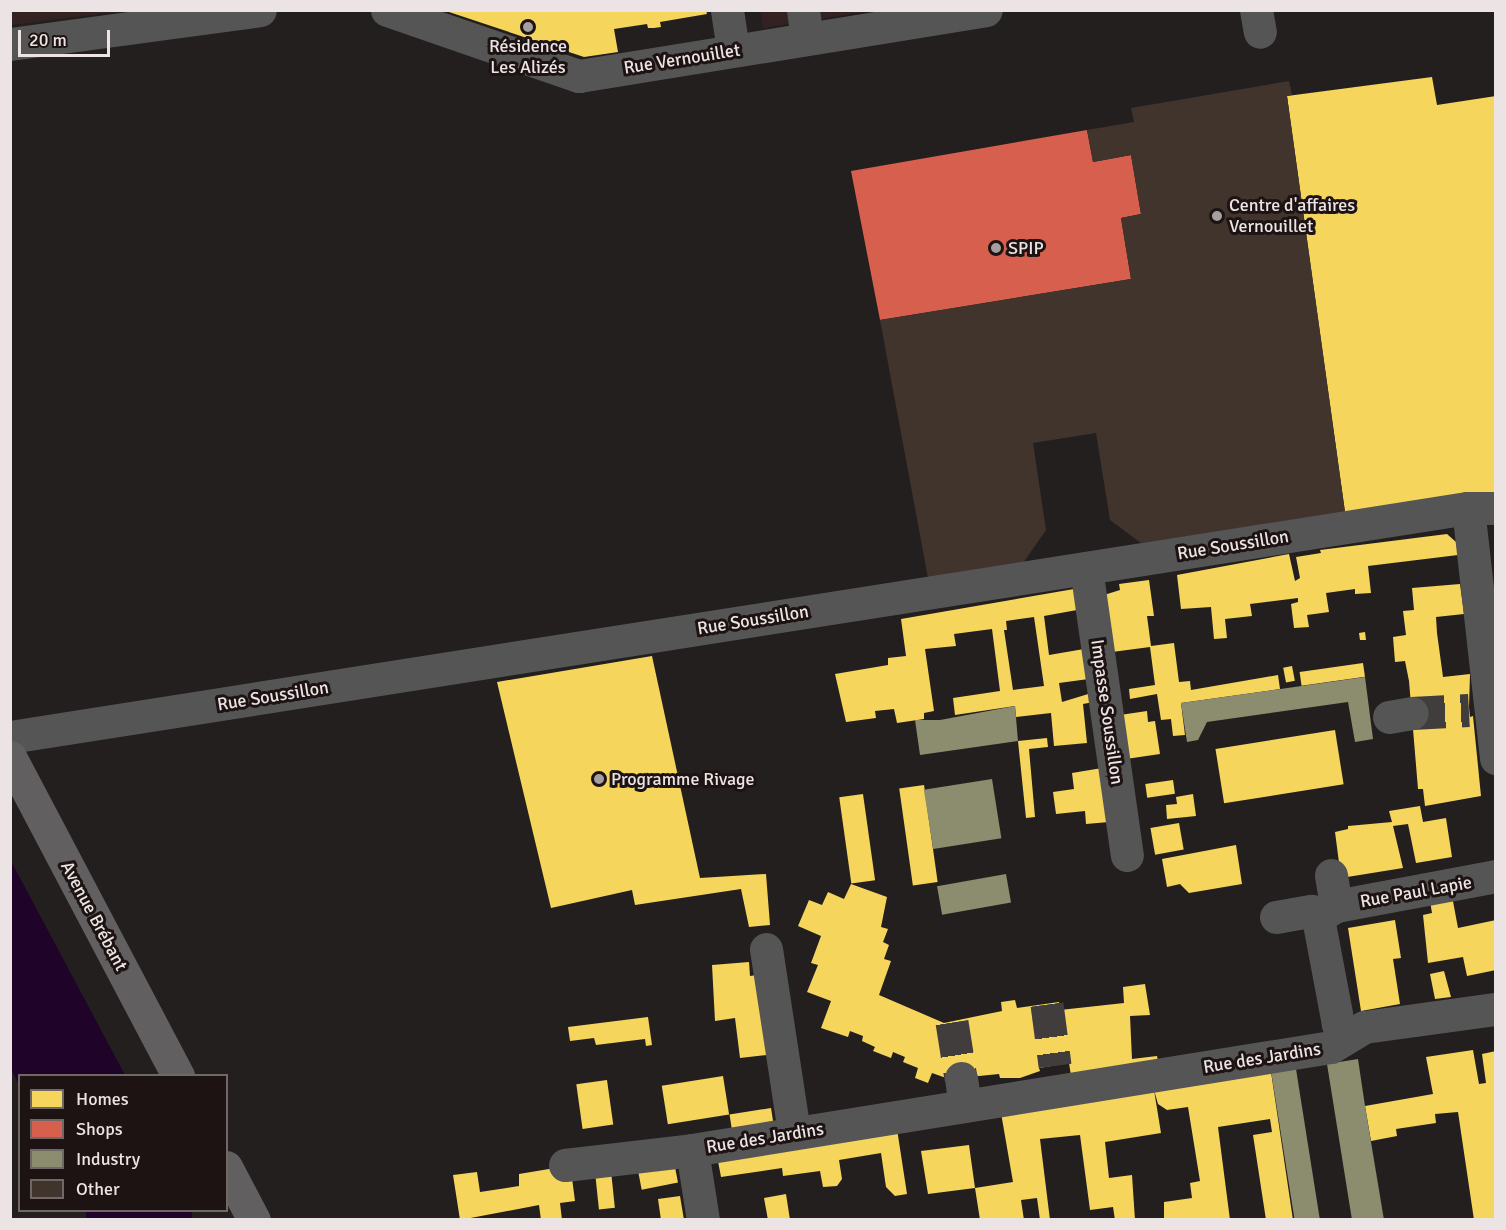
<!DOCTYPE html>
<html>
<head>
<meta charset="utf-8">
<style>
	body { margin:0 }
	#map { position:relative; width:1506px; height:1230px; overflow:hidden; background:#241f1f; font-family:Signika,sans-serif }
	div>[style] { position:absolute }
	[style*='--x'] { left:calc(var(--x)*1px); top:calc(var(--y)*1px); width:calc(var(--w)*1px); rotate:calc(var(--a)*1deg) }
	.built>* { inset:0; background:#322 }
	.water>* { inset:0; background:#1f0329; transform-origin:0 0 }
	.homes>* { inset:0; background:#f6d55c; transform-origin:0 0 }
	.shops>* { inset:0; background:#d6604d }
	.industry>* { inset:0; background:#8c8c6e; transform-origin:0 0 }
	.building>* { inset:0; background:#40342c }
	.minor-tunnel>* { height:33px; margin-top:-16.5px; transform-origin:0; background:repeating-linear-gradient(90deg,#423d3d 0 33px,transparent 0 49px) }
	.minor>* { height:33px; margin:-16.5px; padding:0 16.5px; transform-origin:16.5px; border-radius:16.5px; background:#565555 }
	.major>* { height:33px; margin:-16.5px; padding:0 16.5px; transform-origin:16.5px; border-radius:16.5px; background:#615f60 }
	.dots>* { width:16px; height:16px; translate:-50% -50%; box-sizing:border-box; border:3px solid #1d1313; border-radius:50% }
	span { translate:-50% -50%; white-space:nowrap; text-align:center; line-height:1.15; -webkit-text-stroke:6px #1d1313; paint-order:stroke }
	.poi-label { font-size:18px; color:#ece4e4 }
	.left { translate:0 -50%; text-align:left }
	.street-label { font-size:18px; color:#ece4e4 }
	.frame { position:absolute; inset:0; border:12px solid #ece4e4; pointer-events:none }
	.legend { position:absolute; left:18px; top:1074px; width:210px; height:138px; box-sizing:border-box; background:#1d1313; border:2px solid #706767; margin:0; padding:8px 10px; list-style:none; font-size:18px; color:#ece4e4 }
	.legend li { display:flex; align-items:center; gap:12px; height:30px }
	.legend b { width:30px; border:2px solid #706767 }
	.scale { position:absolute; left:18px; top:30px; width:92px; height:27px; box-sizing:border-box; border:3px solid #ece4e4; border-top:0; padding-left:8px; font-size:18px; line-height:21px; white-space:nowrap; color:#ece4e4; -webkit-text-stroke:4px #1d1313; paint-order:stroke }
</style>
</head>
<body>
<div id="map">
	<div class="built">
		<div style="clip-path:polygon(11px 10px,124px 10px,124px 11px,11px 25px)"></div>
		<div style="clip-path:polygon(760px 10px,869px 11px,763px 28px)"></div>
	</div>
	<div class="water">
		<div style="clip-path:polygon(11px 861px,125px 1075px,20px 1076px,19px 1085px,11px 1069px)"></div>
		<div style="left:86px;top:1211px;width:106px;height:9px"></div>
	</div>
	<div class="homes">
		<div style="clip-path:polygon(443px 10px,706px 10px,707px 14px,660px 22px,661px 27px,654px 28px,648px 28px,647px 24px,614px 29px,618px 52px,584px 57px)"></div>
		<div style="clip-path:polygon(1432px 77px,1437px 105px,1496px 96px,1496px 492px,1345px 512px,1287px 96px)"></div>
		<div style="clip-path:polygon(1447px 534px,1456px 542px,1458px 555px,1368px 566px,1371px 593px,1355px 594px,1355px 589px,1326px 593px,1329px 612px,1307px 615px,1309px 627px,1294px 628px,1291px 604px,1298px 602px,1298px 598px,1250px 604px,1252px 616px,1225px 619px,1227px 638px,1214px 639px,1211px 607px,1181px 609px,1177px 575px,1289px 554px,1295px 581px,1300px 578px,1296px 557px,1321px 553px,1320px 550px)"></div>
		<div style="clip-path:polygon(1149px 580px,1154px 616px,1147px 616px,1151px 646px,1174px 643px,1179px 682px,1190px 681px,1191px 690px,1278px 675px,1280px 689px,1181px 703px,1185px 735px,1173px 736px,1171px 719px,1161px 720px,1157px 694px,1130px 699px,1129px 689px,1155px 685px,1150px 647px,1112px 652px,1104px 595px,1120px 590px,1119px 584px)"></div>
		<div style="clip-path:polygon(1460px 584px,1464px 614px,1436px 617px,1437px 633px,1443px 677px,1470px 674px,1469px 707px,1470px 717px,1473px 716px,1481px 796px,1425px 806px,1423px 789px,1418px 789px,1409px 681px,1405px 661px,1395px 662px,1393px 637px,1406px 635px,1403px 611px,1414px 610px,1412px 588px)"></div>
		<div style="clip-path:polygon(evenodd,1074px 589px,1077px 610px,1044px 616px,1049px 655px,1084px 649px,1096px 678px,1059px 683px,1062px 702px,1098px 691px,1099px 701px,1083px 704px,1087px 743px,1054px 746px,1051px 713px,1016px 717px,1015px 706px,955px 715px,953px 698px,1000px 691px,992px 629px,954px 634px,956px 646px,925px 649px,934px 711px,924px 713px,924px 719px,897px 723px,894px 709px,875px 711px,876px 718px,846px 722px,835px 674px,888px 665px,888px 658px,906px 656px,901px 619px,1074px 589px,1034px 617px,1044px 686px,1013px 690px,1004px 630px,1007px 630px,1006px 621px,1034px 617px)"></div>
		<div style="clip-path:polygon(1365px 632px,1366px 640px,1360px 640px,1359px 633px)"></div>
		<div style="clip-path:polygon(652px 656px,700px 878px,766px 874px,770px 925px,749px 927px,741px 889px,635px 905px,632px 890px,551px 908px,497px 682px)"></div>
		<div style="left:1363px;top:663px;width:14px;height:64px;rotate:82deg"></div>
		<div style="left:1292px;top:666px;width:15px;height:9px;rotate:79deg"></div>
		<div style="clip-path:polygon(1147px 711px,1148px 722px,1155px 721px,1160px 754px,1126px 759px,1120px 715px)"></div>
		<div style="left:1335px;top:730px;width:55px;height:121px;rotate:81deg"></div>
		<div style="clip-path:polygon(1047px 738px,1048px 747px,1029px 749px,1035px 817px,1026px 818px,1018px 741px)"></div>
		<div style="clip-path:polygon(1102px 768px,1109px 822px,1086px 824px,1085px 811px,1056px 814px,1053px 792px,1074px 789px,1072px 773px)"></div>
		<div style="left:1173px;top:780px;width:14px;height:28px;rotate:82deg"></div>
		<div style="left:924px;top:785px;width:98px;height:25px;rotate:82deg"></div>
		<div style="left:863px;top:794px;width:87px;height:24px;rotate:82deg"></div>
		<div style="clip-path:polygon(1193px 794px,1196px 816px,1167px 819px,1166px 805px,1177px 804px,1176px 797px)"></div>
		<div style="clip-path:polygon(1420px 806px,1423px 822px,1446px 818px,1452px 857px,1416px 863px,1408px 824px,1393px 826px,1403px 868px,1341px 878px,1335px 832px,1348px 829px,1348px 826px,1392px 822px,1389px 811px)"></div>
		<div style="left:1179px;top:823px;width:27px;height:29px;rotate:80deg"></div>
		<div style="clip-path:polygon(1236px 845px,1242px 884px,1189px 893px,1180px 884px,1167px 887px,1162px 859px)"></div>
		<div style="clip-path:polygon(851px 884px,887px 897px,881px 927px,888px 929px,883px 942px,889px 945px,884px 959px,891px 961px,879px 995px,944px 1023px,1002px 1011px,1001px 1002px,1015px 1000px,1017px 1008px,1059px 1002px,1060px 1010px,1124px 1003px,1123px 987px,1145px 984px,1150px 1015px,1130px 1016px,1132px 1059px,1157px 1056px,1160px 1070px,1072px 1082px,1069px 1063px,1039px 1068px,1040px 1071px,1020px 1078px,1000px 1078px,999px 1074px,949px 1079px,932px 1073px,928px 1083px,915px 1078px,918px 1068px,903px 1062px,905px 1057px,893px 1052px,891px 1058px,873px 1051px,875px 1047px,862px 1041px,863px 1036px,850px 1031px,848px 1037px,821px 1028px,831px 1001px,807px 992px,818px 965px,811px 963px,821px 936px,798px 926px,809px 900px,822px 905px,828px 892px,844px 899px)"></div>
		<div style="clip-path:polygon(1452px 896px,1458px 928px,1496px 920px,1496px 970px,1467px 976px,1463px 957px,1428px 963px,1423px 915px,1432px 913px,1430px 901px)"></div>
		<div style="clip-path:polygon(1395px 920px,1401px 958px,1393px 959px,1400px 1004px,1361px 1011px,1348px 928px)"></div>
		<div style="clip-path:polygon(749px 962px,750px 976px,763px 974px,776px 1054px,740px 1058px,735px 1018px,715px 1021px,712px 965px)"></div>
		<div style="clip-path:polygon(1444px 971px,1451px 997px,1435px 999px,1430px 974px)"></div>
		<div style="clip-path:polygon(648px 1017px,652px 1045px,646px 1046px,645px 1039px,596px 1045px,594px 1038px,570px 1041px,568px 1027px)"></div>
		<div style="clip-path:polygon(1473px 1050px,1479px 1084px,1486px 1083px,1482px 1054px,1496px 1051px,1496px 1220px,1474px 1220px,1458px 1112px,1435px 1114px,1436px 1123px,1396px 1129px,1397px 1136px,1371px 1141px,1365px 1106px,1433px 1094px,1426px 1057px)"></div>
		<div style="clip-path:polygon(1271px 1072px,1293px 1220px,1266px 1220px,1253px 1135px,1272px 1132px,1270px 1119px,1218px 1127px,1230px 1220px,1164px 1220px,1164px 1202px,1192px 1198px,1190px 1183px,1200px 1181px,1188px 1107px,1167px 1110px,1158px 1104px,1154px 1090px)"></div>
		<div style="left:723px;top:1076px;width:39px;height:62px;rotate:81deg"></div>
		<div style="left:607px;top:1080px;width:45px;height:31px;rotate:82deg"></div>
		<div style="clip-path:polygon(1154px 1090px,1161px 1133px,1105px 1142px,1109px 1178px,1132px 1175px,1135px 1220px,1115px 1220px,1113px 1207px,1090px 1210px,1080px 1135px,1040px 1139px,1050px 1220px,1040px 1220px,1037px 1198px,1021px 1200px,1024px 1220px,980px 1220px,975px 1188px,928px 1194px,921px 1151px,969px 1145px,975px 1188px,1013px 1182px,1001px 1113px)"></div>
		<div style="left:771px;top:1108px;width:18px;height:42px;rotate:81deg"></div>
		<div style="clip-path:polygon(897px 1129px,907px 1194px,895px 1196px,886px 1187px,881px 1153px,839px 1160px,842px 1179px,837px 1186px,823px 1187px,820px 1171px,783px 1176px,782px 1168px,721px 1177px,717px 1156px)"></div>
		<div style="left:674px;top:1162px;width:21px;height:37px;rotate:79deg"></div>
		<div style="clip-path:polygon(555px 1168px,557px 1180px,572px 1178px,575px 1201px,560px 1203px,562px 1220px,541px 1220px,539px 1205px,460px 1220px,453px 1175px,477px 1172px,480px 1192px,519px 1186px,519px 1174px)"></div>
		<div style="left:611px;top:1171px;width:37px;height:16px;rotate:84deg"></div>
		<div style="clip-path:polygon(786px 1194px,790px 1220px,768px 1220px,764px 1198px)"></div>
		<div style="clip-path:polygon(680px 1196px,684px 1220px,661px 1220px,658px 1199px)"></div>
	</div>
	<div class="shops">
		<div style="clip-path:polygon(1087px 130px,1093px 162px,1131px 155px,1141px 214px,1121px 218px,1131px 279px,880px 320px,851px 171px)"></div>
	</div>
	<div class="industry">
		<div style="clip-path:polygon(1365px 677px,1373px 739px,1355px 742px,1348px 702px,1207px 722px,1198px 740px,1187px 742px,1181px 703px)"></div>
		<div style="clip-path:polygon(1015px 706px,1018px 741px,920px 755px,915px 720px,940px 720px)"></div>
		<div style="left:992px;top:779px;width:60px;height:69px;rotate:81deg"></div>
		<div style="left:1006px;top:874px;width:29px;height:70px;rotate:80deg"></div>
		<div style="clip-path:polygon(1358px 1059px,1365px 1106px,1384px 1220px,1352px 1220px,1327px 1064px)"></div>
		<div style="left:1296px;top:1069px;width:153px;height:25px;rotate:81deg"></div>
	</div>
	<div class="building">
		<div style="clip-path:polygon(1289px 81px,1292px 95px,1287px 96px,1345px 512px,1141px 543px,1110px 520px,1096px 433px,1033px 443px,1046px 530px,1023px 563px,928px 578px,880px 320px,1131px 279px,1121px 218px,1141px 214px,1131px 155px,1093px 162px,1087px 130px,1134px 122px,1131px 108px)"></div>
	</div>
	<div class="minor-tunnel">
		<div style="--x:1412;--y:713;--w:57;--a:-3"></div>
		<div style="--x:1047;--y:1004;--w:62;--a:82.5"></div>
		<div style="--x:952;--y:1022;--w:57;--a:80.9"></div>
	</div>
	<div class="minor">
		<div style="--x:387;--y:10;--w:203;--a:19"></div>
		<div style="--x:579;--y:76;--w:412;--a:-9.2"></div>
		<div style="--x:727;--y:10;--w:40;--a:81.5"></div>
		<div style="--x:803;--y:10;--w:29;--a:82"></div>
		<div style="--x:1256;--y:10;--w:22;--a:80"></div>
		<div style="--x:10;--y:44;--w:252;--a:-7.7"></div>
		<div style="--x:1468;--y:508;--w:252;--a:83.6"></div>
		<div style="--x:1086;--y:568;--w:290;--a:81.9"></div>
		<div style="--x:1389;--y:717;--w:23;--a:-10"></div>
		<div style="--x:10;--y:737;--w:1476;--a:-8.93"></div>
		<div style="--x:1468;--y:508;--w:28;--a:0"></div>
		<div style="--x:1331;--y:875;--w:31;--a:81"></div>
		<div style="--x:1276;--y:917;--w:36;--a:-10"></div>
		<div style="--x:1311;--y:911;--w:12;--a:14"></div>
		<div style="--x:766;--y:949;--w:186;--a:81.3"></div>
		<div style="--x:1347;--y:1037;--w:16;--a:-125"></div>
		<div style="--x:1338;--y:1024;--w:103;--a:-100.7"></div>
		<div style="--x:1319;--y:923;--w:10;--a:-66"></div>
		<div style="--x:1323;--y:914;--w:15;--a:-32"></div>
		<div style="--x:1336;--y:906;--w:163;--a:-10.6"></div>
		<div style="--x:961;--y:1078;--w:28;--a:82"></div>
		<div style="--x:692;--y:1150;--w:71;--a:81.1"></div>
		<div style="--x:565;--y:1165;--w:128;--a:-6.7"></div>
		<div style="--x:692;--y:1150;--w:647;--a:-9.16"></div>
		<div style="--x:1331;--y:1047;--w:39;--a:-31"></div>
		<div style="--x:1364;--y:1027;--w:133;--a:-7.8"></div>
	</div>
	<div class="major">
		<div style="--x:10;--y:757;--w:361;--a:62.2"></div>
		<div style="--x:226;--y:1167;--w:60;--a:62.2"></div>
	</div>
	<div class="dots">
		<div style="left:528px;top:27px;background:#a69f9f"></div>
		<div style="left:1217px;top:216px;background:#a69f9f"></div>
		<div style="left:996px;top:248px;background:#a69f9f"></div>
		<div style="left:599px;top:779px;background:#a69f9f"></div>
	</div>
	<div class="poi-label">
		<span style="left:528px;top:57px">Résidence<br>Les Alizés</span>
		<span class="left" style="left:1229px;top:216px">Centre d'affaires<br>Vernouillet</span>
		<span class="left" style="left:1008px;top:248px">SPIP</span>
		<span class="left" style="left:611px;top:779px">Programme Rivage</span>
	</div>
	<div class="street-label">
		<span style="left:682px;top:59px;rotate:-9deg">Rue Vernouillet</span>
		<span style="left:1233px;top:545px;rotate:-9deg">Rue Soussillon</span>
		<span style="left:753px;top:620px;rotate:-9deg">Rue Soussillon</span>
		<span style="left:273px;top:696px;rotate:-9deg">Rue Soussillon</span>
		<span style="left:1107px;top:712px;rotate:82deg">Impasse Soussillon</span>
		<span style="left:1416px;top:892px;rotate:-10deg">Rue Paul Lapie</span>
		<span style="left:94px;top:916px;rotate:62deg">Avenue Brébant</span>
		<span style="left:1262px;top:1058px;rotate:-9deg">Rue des Jardins</span>
		<span style="left:765px;top:1138px;rotate:-9deg">Rue des Jardins</span>
	</div>
	<div class="frame"></div>
	<ul class="legend">
	<li><b style="height:16px;background:#f6d55c"></b>Homes</li>
	<li><b style="height:16px;background:#d6604d"></b>Shops</li>
	<li><b style="height:16px;background:#8c8c6e"></b>Industry</li>
	<li><b style="height:16px;background:#40342c"></b>Other</li>
	</ul>
	<div class="scale">20 m</div>
</div>
</body>
</html>
